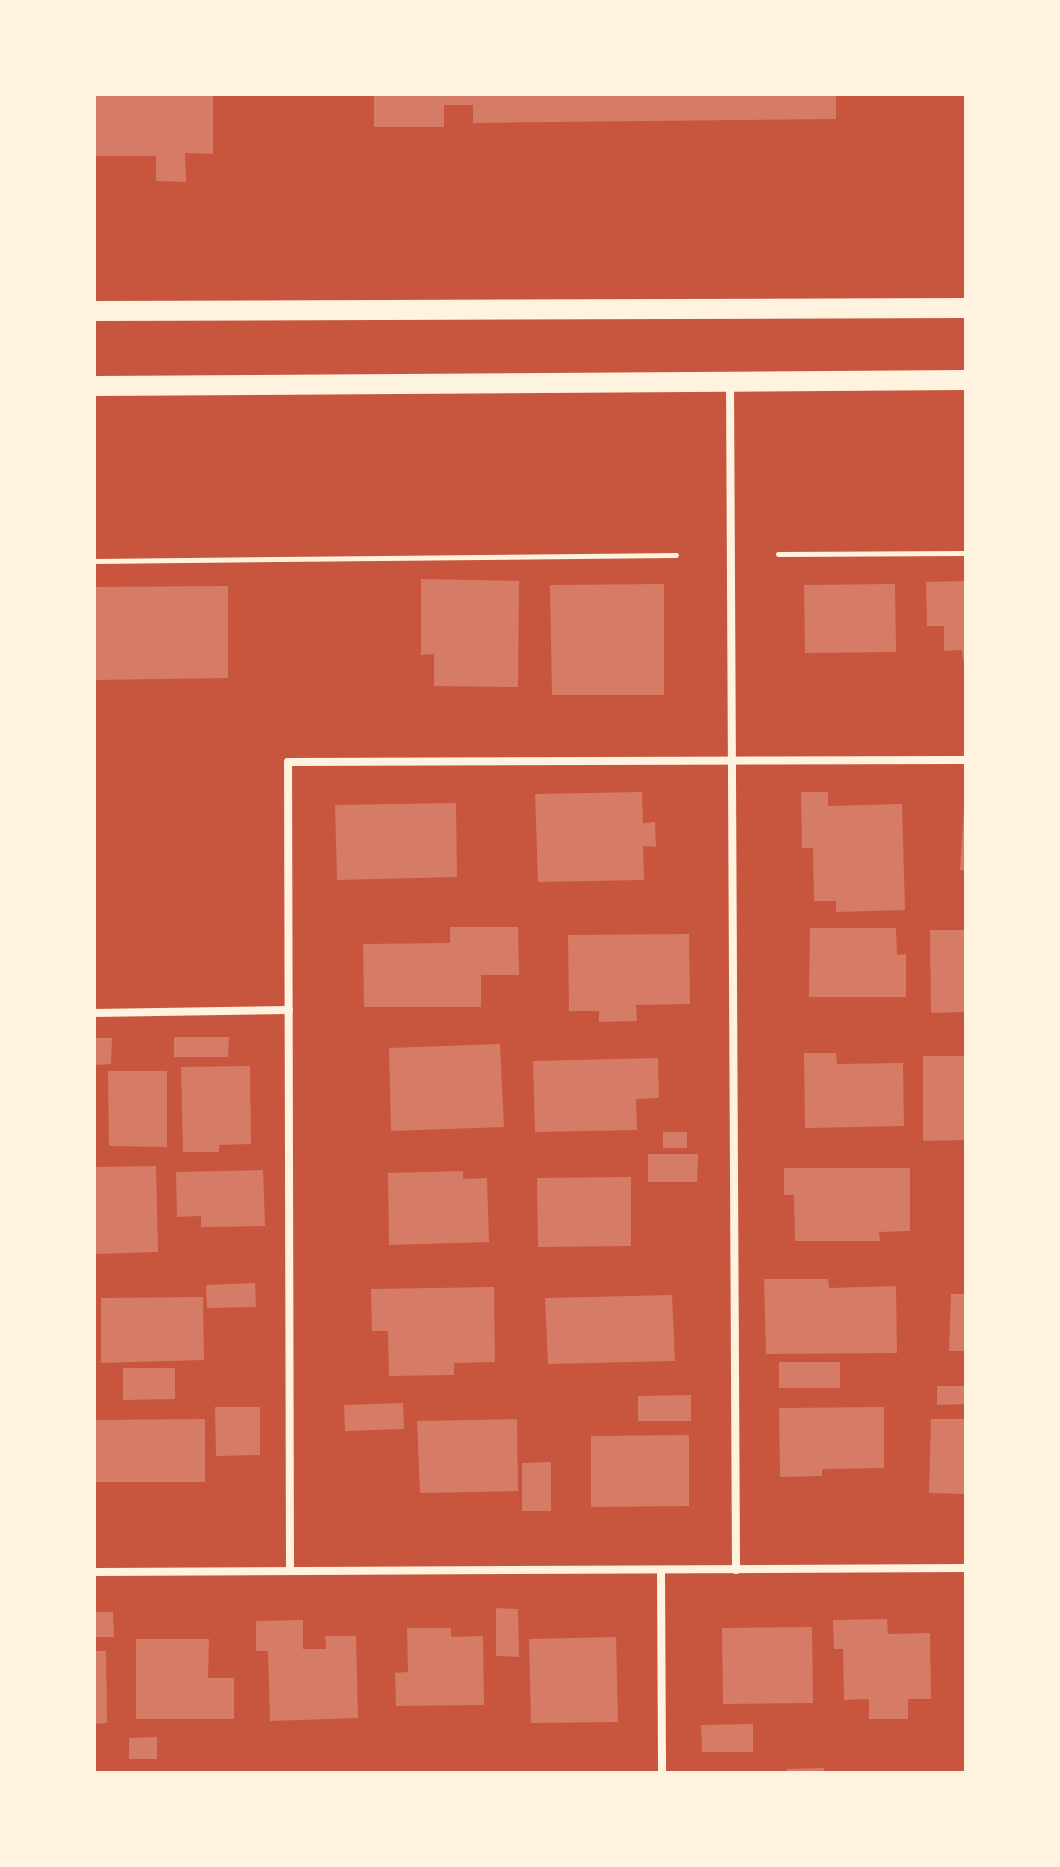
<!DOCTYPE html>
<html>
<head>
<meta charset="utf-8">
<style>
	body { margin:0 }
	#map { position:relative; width:1060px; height:1867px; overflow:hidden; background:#c8553d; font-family:Arial,sans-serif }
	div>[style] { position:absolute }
	.building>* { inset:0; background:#d67c66 }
	.path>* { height:5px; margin:-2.5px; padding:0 2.5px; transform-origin:2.5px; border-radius:2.5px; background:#fff3e0 }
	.minor>* { height:8px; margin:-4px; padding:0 4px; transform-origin:4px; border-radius:4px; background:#fff3e0 }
	.primary>* { height:20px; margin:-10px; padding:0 10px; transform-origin:10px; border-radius:10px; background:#fff3e0 }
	span { translate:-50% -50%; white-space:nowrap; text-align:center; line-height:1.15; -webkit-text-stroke:6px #fff3e0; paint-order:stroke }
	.frame { position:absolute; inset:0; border:96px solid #fff3e0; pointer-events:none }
</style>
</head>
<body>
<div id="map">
	<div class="building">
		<i style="clip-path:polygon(94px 94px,213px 94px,213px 154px,185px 153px,186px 182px,156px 181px,156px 156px,94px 156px)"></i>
		<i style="clip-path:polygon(374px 94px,836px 94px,836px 119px,473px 123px,473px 105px,444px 105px,444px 127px,374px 127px)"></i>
		<i style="clip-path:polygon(421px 579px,519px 581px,518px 687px,434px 686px,434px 654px,421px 655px)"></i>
		<i style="clip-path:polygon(966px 581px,966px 660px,963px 661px,962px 650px,944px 651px,944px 626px,927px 626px,926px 582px)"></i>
		<i style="clip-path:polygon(664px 584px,664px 695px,552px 695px,550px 585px)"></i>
		<i style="clip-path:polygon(895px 584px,896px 652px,805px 653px,804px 585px)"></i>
		<i style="clip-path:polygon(228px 586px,228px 678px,94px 680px,94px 587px)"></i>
		<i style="clip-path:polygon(642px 792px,643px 823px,655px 822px,656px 847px,643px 846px,644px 880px,538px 882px,535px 794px)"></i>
		<i style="clip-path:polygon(801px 792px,828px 792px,828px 806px,902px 804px,905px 910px,836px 912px,836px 901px,814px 901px,813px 848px,802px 848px)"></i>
		<i style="clip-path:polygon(456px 803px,457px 877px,337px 880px,335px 805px)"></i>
		<i style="clip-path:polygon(964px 806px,966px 806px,966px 871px,960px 870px)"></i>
		<i style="clip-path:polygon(450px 927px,518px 927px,519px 975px,481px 975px,481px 1007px,364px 1007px,363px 944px,450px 943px)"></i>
		<i style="clip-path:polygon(810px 928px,896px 928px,897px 955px,906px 954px,906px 997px,809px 997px)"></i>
		<i style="clip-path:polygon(930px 930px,966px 930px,966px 1012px,931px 1013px)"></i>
		<i style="clip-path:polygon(689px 934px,690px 1004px,636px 1005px,637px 1021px,599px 1022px,599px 1011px,569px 1011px,568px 935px)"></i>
		<i style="clip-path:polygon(174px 1037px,229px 1037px,228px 1057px,174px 1057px)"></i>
		<i style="clip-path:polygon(94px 1038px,112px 1038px,111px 1064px,94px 1065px)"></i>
		<i style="clip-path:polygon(500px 1044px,504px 1127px,391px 1131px,389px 1048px)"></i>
		<i style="clip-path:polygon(804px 1053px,836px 1053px,837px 1064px,903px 1063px,904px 1126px,805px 1128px)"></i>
		<i style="clip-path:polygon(923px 1056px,966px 1056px,966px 1140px,923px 1141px)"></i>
		<i style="clip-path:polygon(658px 1058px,659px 1098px,636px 1099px,637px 1130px,535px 1132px,533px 1061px)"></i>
		<i style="clip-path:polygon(250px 1066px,251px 1144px,219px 1145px,219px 1152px,183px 1152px,181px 1067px)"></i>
		<i style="clip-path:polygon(108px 1071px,167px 1071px,167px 1147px,109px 1146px)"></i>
		<i style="clip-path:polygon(663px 1132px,687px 1132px,687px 1148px,663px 1148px)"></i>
		<i style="clip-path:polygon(648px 1154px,698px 1154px,697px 1182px,648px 1182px)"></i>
		<i style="clip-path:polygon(156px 1166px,158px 1252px,94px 1254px,94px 1167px)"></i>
		<i style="clip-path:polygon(784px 1168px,910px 1168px,910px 1231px,879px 1232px,880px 1241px,795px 1241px,794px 1195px,784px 1195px)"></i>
		<i style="clip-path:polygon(263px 1170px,265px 1226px,201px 1227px,201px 1216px,177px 1217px,176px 1172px)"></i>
		<i style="clip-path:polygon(463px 1171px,463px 1179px,487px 1178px,489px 1242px,389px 1245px,388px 1173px)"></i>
		<i style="clip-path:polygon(631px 1177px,631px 1246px,538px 1247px,537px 1178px)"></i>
		<i style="clip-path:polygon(764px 1279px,828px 1279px,829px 1288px,896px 1286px,897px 1353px,766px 1354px)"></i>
		<i style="clip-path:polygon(255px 1283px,256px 1307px,207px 1308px,206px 1285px)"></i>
		<i style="clip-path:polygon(494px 1287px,495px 1362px,454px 1363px,454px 1375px,389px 1376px,388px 1331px,372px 1331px,371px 1289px)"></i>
		<i style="clip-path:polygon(951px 1294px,966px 1294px,966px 1351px,949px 1351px)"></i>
		<i style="clip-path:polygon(672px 1295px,675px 1361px,548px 1364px,545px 1298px)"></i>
		<i style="clip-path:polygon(203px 1297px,204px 1360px,101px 1363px,101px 1298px)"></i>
		<i style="clip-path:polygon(779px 1362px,840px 1362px,840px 1388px,779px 1388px)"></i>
		<i style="clip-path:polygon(123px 1368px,175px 1368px,175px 1399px,123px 1400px)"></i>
		<i style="clip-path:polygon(937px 1386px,966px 1386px,966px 1404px,937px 1405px)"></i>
		<i style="clip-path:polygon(691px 1395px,691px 1421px,638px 1421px,638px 1396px)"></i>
		<i style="clip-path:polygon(403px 1403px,404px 1429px,345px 1431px,344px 1405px)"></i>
		<i style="clip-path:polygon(215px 1407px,260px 1407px,260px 1455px,216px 1456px)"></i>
		<i style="clip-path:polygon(884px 1407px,884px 1468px,822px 1469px,822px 1476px,780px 1477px,779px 1408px)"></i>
		<i style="clip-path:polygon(205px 1419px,205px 1482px,94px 1482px,94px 1420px)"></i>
		<i style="clip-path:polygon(517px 1419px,518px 1491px,420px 1493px,417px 1421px)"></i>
		<i style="clip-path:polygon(931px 1419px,966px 1419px,966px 1494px,929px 1493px)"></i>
		<i style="clip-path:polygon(689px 1435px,689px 1506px,591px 1507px,591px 1436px)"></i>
		<i style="clip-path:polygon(551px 1462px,551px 1511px,522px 1511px,522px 1463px)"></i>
		<i style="clip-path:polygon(496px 1608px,518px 1609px,519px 1657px,496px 1656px)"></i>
		<i style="clip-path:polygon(94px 1612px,113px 1612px,114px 1637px,94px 1637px)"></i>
		<i style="clip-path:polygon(887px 1619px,888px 1634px,930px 1633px,931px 1699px,908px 1699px,908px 1719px,869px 1719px,869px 1699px,844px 1700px,843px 1649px,834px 1649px,833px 1620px)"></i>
		<i style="clip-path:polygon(303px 1620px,303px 1649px,326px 1649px,325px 1636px,356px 1636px,358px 1718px,270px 1721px,268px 1651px,256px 1651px,256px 1621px)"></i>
		<i style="clip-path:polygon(812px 1627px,813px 1703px,723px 1704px,722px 1628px)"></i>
		<i style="clip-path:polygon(407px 1628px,451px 1628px,451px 1637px,483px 1636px,484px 1705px,396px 1706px,395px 1673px,408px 1672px)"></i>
		<i style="clip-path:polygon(616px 1637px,618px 1722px,531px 1723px,529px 1639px)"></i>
		<i style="clip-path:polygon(136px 1639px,209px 1639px,208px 1678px,234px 1678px,234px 1719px,136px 1719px)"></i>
		<i style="clip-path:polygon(94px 1651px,106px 1651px,107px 1723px,94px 1724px)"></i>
		<i style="clip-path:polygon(753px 1724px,753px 1752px,702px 1752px,701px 1725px)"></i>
		<i style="clip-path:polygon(157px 1737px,157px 1759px,129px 1759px,129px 1738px)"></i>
		<i style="clip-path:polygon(824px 1768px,824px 1773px,787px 1773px,787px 1769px)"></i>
	</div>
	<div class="path">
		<i style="left:778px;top:554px;width:188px;rotate:-0.3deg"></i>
		<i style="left:94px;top:561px;width:582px;rotate:-0.59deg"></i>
	</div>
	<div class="minor">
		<i style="left:730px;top:383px;width:1187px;rotate:89.71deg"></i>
		<i style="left:94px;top:1013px;width:195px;rotate:-0.9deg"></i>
		<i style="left:290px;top:1571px;width:809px;rotate:-90.14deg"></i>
		<i style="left:288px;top:762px;width:678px;rotate:-0.17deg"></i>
		<i style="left:661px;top:1571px;width:202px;rotate:89.7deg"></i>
		<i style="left:94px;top:1572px;width:872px;rotate:-0.26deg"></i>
	</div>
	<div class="primary">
		<i style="left:94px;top:311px;width:872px;rotate:-0.2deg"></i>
		<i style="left:94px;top:386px;width:872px;rotate:-0.39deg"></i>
	</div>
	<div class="frame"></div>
</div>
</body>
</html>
